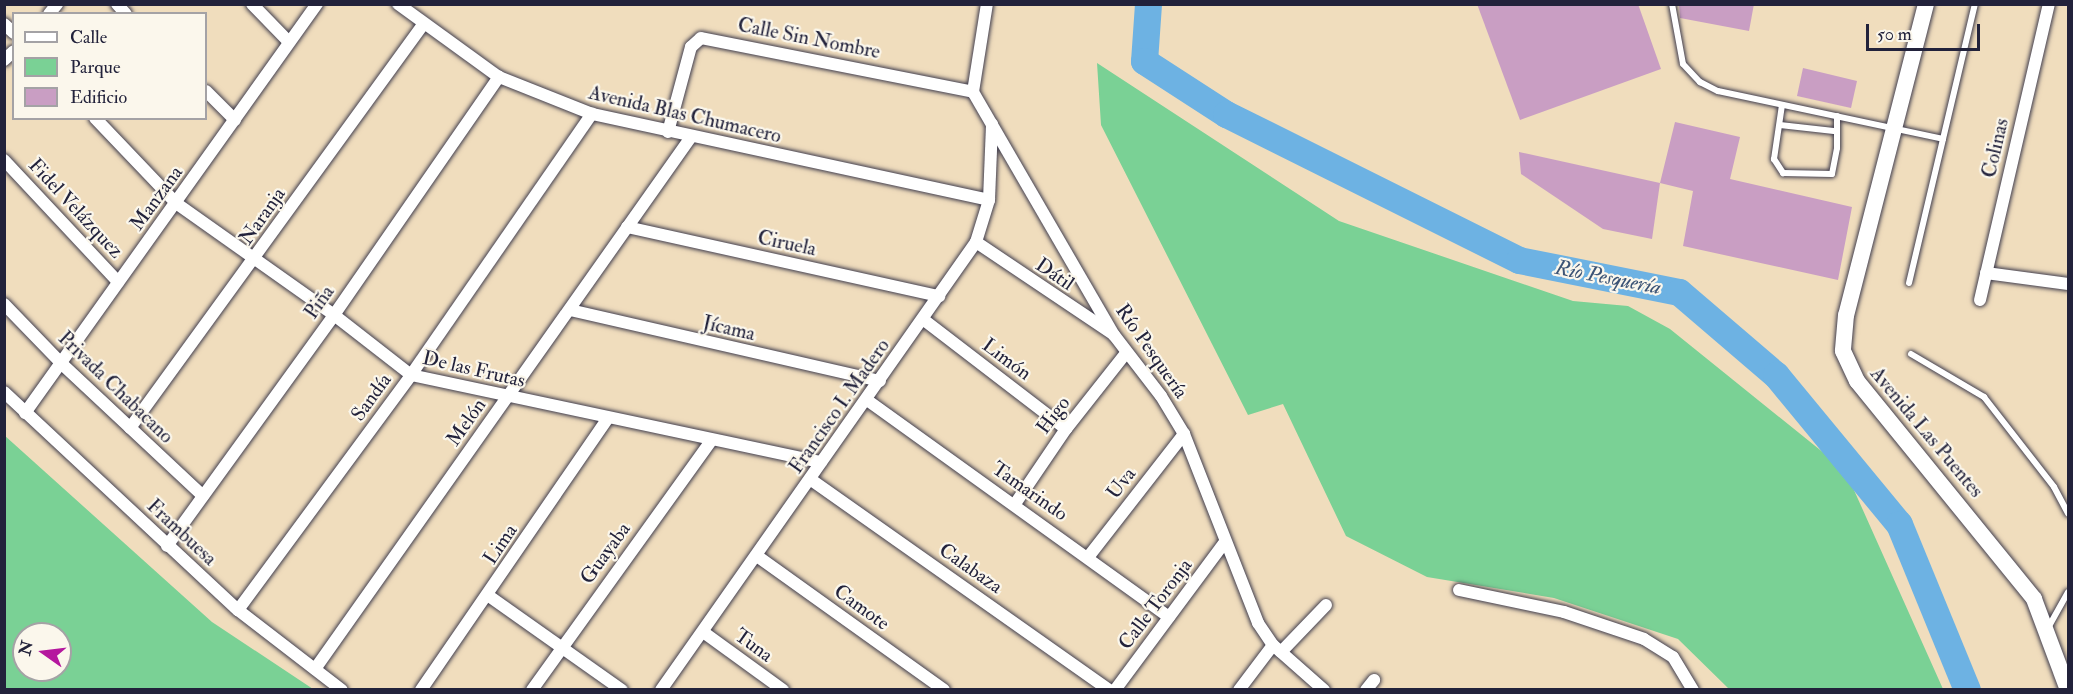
<!DOCTYPE html>
<html>
<head>
<meta charset="utf-8">
<style>
	body { margin:0 }
	#map { position:relative; width:2073px; height:694px; overflow:hidden; background:#f0ddbd; font-family:"IM FELL Double Pica",serif }
	div>[style] { position:absolute }
	.green>* { inset:0; background:#7ad195 }
	.river>* { height:27px; margin:-13.5px; padding:0 13.5px; transform-origin:13.5px; border-radius:13.5px; background:#6db2e3 }
	.building>* { inset:0; background:#c99ec3 }
	.roads { filter:drop-shadow(0 0 2px #413e4e) drop-shadow(0 0 2px #413e4e) }
	.lane>* { height:6px; margin:-3px; padding:0 3px; transform-origin:3px; border-radius:3px; background:#fff }
	.street>* { height:12px; margin:-6px; padding:0 6px; transform-origin:6px; border-radius:6px; background:#fff }
	.secondary>* { height:16px; margin:-8px; padding:0 8px; transform-origin:8px; border-radius:8px; background:#fff }
	span { translate:-50% -50%; white-space:nowrap; text-align:center; line-height:1.15; -webkit-text-stroke:4.5px #fbf7ec; paint-order:stroke }
	.street-label { font-size:20px; color:#22223b }
	.water-label { font-size:21px; color:#3c5476; font-style:italic }
	.frame { position:absolute; inset:0; border:6px solid #22223b; pointer-events:none }
	.legend { position:absolute; left:12px; top:12px; width:195px; height:108px; box-sizing:border-box; background:#fbf7ec; border:2px solid #a4a2a5; margin:0; padding:8px 10px; list-style:none; font-size:18px; color:#22223b }
	.legend li { display:flex; align-items:center; gap:12px; height:30px }
	.legend b { width:30px; border:2px solid #a4a2a5 }
	.north { position:absolute; left:12px; top:622px; width:60px; height:60px; box-sizing:border-box; background:#fbf7ec; border:2px solid #a4a2a5; border-radius:50%; rotate:284deg; font-size:16px; font-weight:700; line-height:24px; text-align:center; color:#22223b }
	.north::after { content:''; display:block; margin:auto; width:21px; height:27px; background:#b5179e; clip-path:polygon(50% 0,100% 100%,50% 72%,0 100%) }
	.scale { position:absolute; left:1866px; top:24px; width:114px; height:27px; box-sizing:border-box; border:3px solid #22223b; border-top:0; padding-left:8px; font-size:18px; line-height:21px; white-space:nowrap; color:#22223b; -webkit-text-stroke:4px #fbf7ec; paint-order:stroke }
</style>
</head>
<body>
<div id="map">
	<div class="green">
		<i style="clip-path:polygon(1097px 63px,1339px 221px,1573px 301px,1628px 306px,1670px 329px,1845px 470px,1943px 689px,1729px 689px,1678px 639px,1554px 598px,1427px 577px,1346px 536px,1283px 404px,1248px 415px,1101px 125px)"></i>
		<i style="clip-path:polygon(evenodd,4px 435px,212px 622px,313px 689px,5px 689px,4px 435px,24px 634px,60px 634px,60px 670px,24px 670px,24px 634px)"></i>
	</div>
	<div class="river">
		<i style="left:1148px;top:4px;width:57px;rotate:94deg"></i>
		<i style="left:1144px;top:61px;width:98px;rotate:32.9deg"></i>
		<i style="left:1226px;top:114px;width:327px;rotate:26.5deg"></i>
		<i style="left:1519px;top:260px;width:163px;rotate:11.3deg"></i>
		<i style="left:1679px;top:292px;width:128px;rotate:40.6deg"></i>
		<i style="left:1776px;top:375px;width:193px;rotate:50.5deg"></i>
		<i style="left:1899px;top:524px;width:179px;rotate:67.7deg"></i>
	</div>
	<div class="building">
		<i style="clip-path:polygon(1477px 4px,1638px 4px,1661px 69px,1520px 120px)"></i>
		<i style="clip-path:polygon(1679px 4px,1754px 4px,1749px 31px,1680px 18px)"></i>
		<i style="clip-path:polygon(1803px 68px,1857px 81px,1851px 108px,1797px 96px)"></i>
		<i style="clip-path:polygon(1675px 122px,1740px 137px,1730px 179px,1852px 207px,1838px 280px,1683px 246px,1693px 191px,1660px 183px)"></i>
		<i style="clip-path:polygon(1519px 152px,1660px 183px,1652px 239px,1603px 229px,1521px 174px)"></i>
	</div>
	<div class="roads">
		<div class="lane">
			<i style="left:1672px;top:4px;width:61px;rotate:79.6deg"></i>
			<i style="left:1683px;top:64px;width:25px;rotate:47deg"></i>
			<i style="left:1700px;top:82px;width:20px;rotate:27deg"></i>
			<i style="left:1718px;top:91px;width:230px;rotate:12deg"></i>
			<i style="left:1943px;top:139px;width:139px;rotate:-76.7deg"></i>
			<i style="left:1782px;top:105px;width:55px;rotate:98.4deg"></i>
			<i style="left:1774px;top:159px;width:17px;rotate:57deg"></i>
			<i style="left:1783px;top:173px;width:49px;rotate:1.2deg"></i>
			<i style="left:1832px;top:174px;width:26px;rotate:-79deg"></i>
			<i style="left:1837px;top:148px;width:32px;rotate:-90deg"></i>
			<i style="left:1780px;top:125px;width:54px;rotate:6.3deg"></i>
			<i style="left:1909px;top:283px;width:148px;rotate:-76.7deg"></i>
			<i style="left:1911px;top:354px;width:85px;rotate:30.5deg"></i>
			<i style="left:1984px;top:397px;width:114px;rotate:52.1deg"></i>
			<i style="left:2054px;top:487px;width:30px;rotate:62deg"></i>
			<i style="left:2048px;top:628px;width:41px;rotate:-60.9deg"></i>
		</div>
		<div class="street">
			<i style="left:117px;top:4px;width:13px;rotate:48deg"></i>
			<i style="left:252px;top:4px;width:53px;rotate:45.8deg"></i>
			<i style="left:398px;top:4px;width:125px;rotate:35.9deg"></i>
			<i style="left:499px;top:77px;width:100px;rotate:21.7deg"></i>
			<i style="left:592px;top:114px;width:406px;rotate:12.2deg"></i>
			<i style="left:49px;top:14px;width:13px;rotate:-51deg"></i>
			<i style="left:4px;top:24px;width:13px;rotate:42deg"></i>
			<i style="left:4px;top:60px;width:13px;rotate:-42deg"></i>
			<i style="left:206px;top:91px;width:41px;rotate:45deg"></i>
			<i style="left:973px;top:92px;width:281px;rotate:59.9deg"></i>
			<i style="left:1114px;top:335px;width:77px;rotate:52.4deg"></i>
			<i style="left:1161px;top:396px;width:44px;rotate:58.8deg"></i>
			<i style="left:1184px;top:434px;width:203px;rotate:68.6deg"></i>
			<i style="left:1258px;top:623px;width:27px;rotate:56deg"></i>
			<i style="left:1273px;top:645px;width:68px;rotate:41.4deg"></i>
			<i style="left:973px;top:92px;width:89px;rotate:-81deg"></i>
			<i style="left:95px;top:118px;width:117px;rotate:46.4deg"></i>
			<i style="left:176px;top:203px;width:194px;rotate:35.3deg"></i>
			<i style="left:334px;top:315px;width:98px;rotate:37.9deg"></i>
			<i style="left:411px;top:375px;width:419px;rotate:12deg"></i>
			<i style="left:668px;top:132px;width:88px;rotate:-74.9deg"></i>
			<i style="left:691px;top:47px;width:13px;rotate:-42deg"></i>
			<i style="left:701px;top:38px;width:277px;rotate:11.2deg"></i>
			<i style="left:4px;top:160px;width:167px;rotate:46.9deg"></i>
			<i style="left:627px;top:227px;width:320px;rotate:12.5deg"></i>
			<i style="left:976px;top:242px;width:165px;rotate:33.9deg"></i>
			<i style="left:1986px;top:273px;width:83px;rotate:7.6deg"></i>
			<i style="left:1980px;top:300px;width:304px;rotate:-76.9deg"></i>
			<i style="left:4px;top:304px;width:83px;rotate:46deg"></i>
			<i style="left:62px;top:364px;width:193px;rotate:43.1deg"></i>
			<i style="left:570px;top:310px;width:318px;rotate:12.9deg"></i>
			<i style="left:924px;top:320px;width:179px;rotate:37.5deg"></i>
			<i style="left:4px;top:392px;width:320px;rotate:43deg"></i>
			<i style="left:238px;top:610px;width:131px;rotate:37.6deg"></i>
			<i style="left:867px;top:400px;width:372px;rotate:35.7deg"></i>
			<i style="left:25px;top:413px;width:503px;rotate:-54.48deg"></i>
			<i style="left:130px;top:428px;width:499px;rotate:-54deg"></i>
			<i style="left:810px;top:479px;width:366px;rotate:35.2deg"></i>
			<i style="left:1015px;top:504px;width:91px;rotate:-55.8deg"></i>
			<i style="left:1066px;top:429px;width:97px;rotate:-51.7deg"></i>
			<i style="left:167px;top:546px;width:285px;rotate:-54.1deg"></i>
			<i style="left:334px;top:315px;width:290px;rotate:-55.3deg"></i>
			<i style="left:757px;top:556px;width:230px;rotate:35.6deg"></i>
			<i style="left:1089px;top:556px;width:155px;rotate:-52.1deg"></i>
			<i style="left:1459px;top:590px;width:107px;rotate:11.8deg"></i>
			<i style="left:1564px;top:612px;width:84px;rotate:18.6deg"></i>
			<i style="left:1644px;top:639px;width:34px;rotate:32deg"></i>
			<i style="left:1673px;top:657px;width:39px;rotate:59deg"></i>
			<i style="left:489px;top:596px;width:163px;rotate:35.3deg"></i>
			<i style="left:238px;top:610px;width:292px;rotate:-53.6deg"></i>
			<i style="left:411px;top:375px;width:318px;rotate:-55.3deg"></i>
			<i style="left:703px;top:632px;width:99px;rotate:35.9deg"></i>
			<i style="left:1281px;top:652px;width:65px;rotate:-46.2deg"></i>
			<i style="left:315px;top:669px;width:651px;rotate:-54.75deg"></i>
			<i style="left:421px;top:690px;width:330px;rotate:-55.5deg"></i>
			<i style="left:532px;top:690px;width:307px;rotate:-54.3deg"></i>
			<i style="left:661px;top:690px;width:548px;rotate:-54.89deg"></i>
			<i style="left:976px;top:242px;width:44px;rotate:-72.8deg"></i>
			<i style="left:989px;top:200px;width:76px;rotate:-87.7deg"></i>
			<i style="left:1115px;top:690px;width:184px;rotate:-53.4deg"></i>
			<i style="left:1239px;top:690px;width:56px;rotate:-52.9deg"></i>
			<i style="left:1366px;top:690px;width:13px;rotate:-51deg"></i>
		</div>
		<div class="secondary">
			<i style="left:1926px;top:4px;width:321px;rotate:104.4deg"></i>
			<i style="left:1846px;top:315px;width:36px;rotate:95deg"></i>
			<i style="left:1843px;top:351px;width:33px;rotate:65deg"></i>
			<i style="left:1857px;top:381px;width:281px;rotate:50.9deg"></i>
			<i style="left:2034px;top:599px;width:97px;rotate:69.5deg"></i>
		</div>
	</div>
	<div class="street-label">
		<span style="left:809px;top:38px;rotate:11deg">Calle Sin Nombre</span>
		<span style="left:685px;top:114px;rotate:13deg">Avenida Blas Chumacero</span>
		<span style="left:1995px;top:148px;rotate:-77deg">Colinas</span>
		<span style="left:156px;top:198px;rotate:-54deg">Manzana</span>
		<span style="left:76px;top:208px;rotate:47deg">Fidel Velázquez</span>
		<span style="left:262px;top:216px;rotate:-55deg">Naranja</span>
		<span style="left:787px;top:243px;rotate:12deg">Ciruela</span>
		<span style="left:1055px;top:274px;rotate:34deg">Dátil</span>
		<span style="left:319px;top:302px;rotate:-55deg">Piña</span>
		<span style="left:729px;top:328px;rotate:13deg">Jícama</span>
		<span style="left:1152px;top:351px;rotate:55deg">Río Pesquería</span>
		<span style="left:1007px;top:359px;rotate:37deg">Limón</span>
		<span style="left:474px;top:369px;rotate:13deg">De las Frutas</span>
		<span style="left:116px;top:387px;rotate:44deg">Privada Chabacano</span>
		<span style="left:371px;top:397px;rotate:-54deg">Sandía</span>
		<span style="left:839px;top:406px;rotate:-55deg">Francisco I. Madero</span>
		<span style="left:1053px;top:415px;rotate:-53deg">Higo</span>
		<span style="left:466px;top:422px;rotate:-55deg">Melón</span>
		<span style="left:1927px;top:432px;rotate:50deg">Avenida Las Puentes</span>
		<span style="left:1121px;top:483px;rotate:-52deg">Uva</span>
		<span style="left:1030px;top:491px;rotate:35deg">Tamarindo</span>
		<span style="left:182px;top:532px;rotate:43deg">Frambuesa</span>
		<span style="left:500px;top:544px;rotate:-56deg">Lima</span>
		<span style="left:605px;top:553px;rotate:-54deg">Guayaba</span>
		<span style="left:971px;top:568px;rotate:35deg">Calabaza</span>
		<span style="left:1155px;top:604px;rotate:-53deg">Calle Toronja</span>
		<span style="left:862px;top:607px;rotate:36deg">Camote</span>
		<span style="left:754px;top:645px;rotate:36deg">Tuna</span>
	</div>
	<div class="water-label">
		<span style="left:1608px;top:278px;rotate:11deg">Río Pesquería</span>
	</div>
	<div class="frame"></div>
	<ul class="legend">
	<li><b style="height:8px;background:#fff"></b>Calle</li>
	<li><b style="height:16px;background:#7ad195"></b>Parque</li>
	<li><b style="height:16px;background:#c99ec3"></b>Edificio</li>
	</ul>
	<div class="north">N</div>
	<div class="scale">50 m</div>
</div>
</body>
</html>
